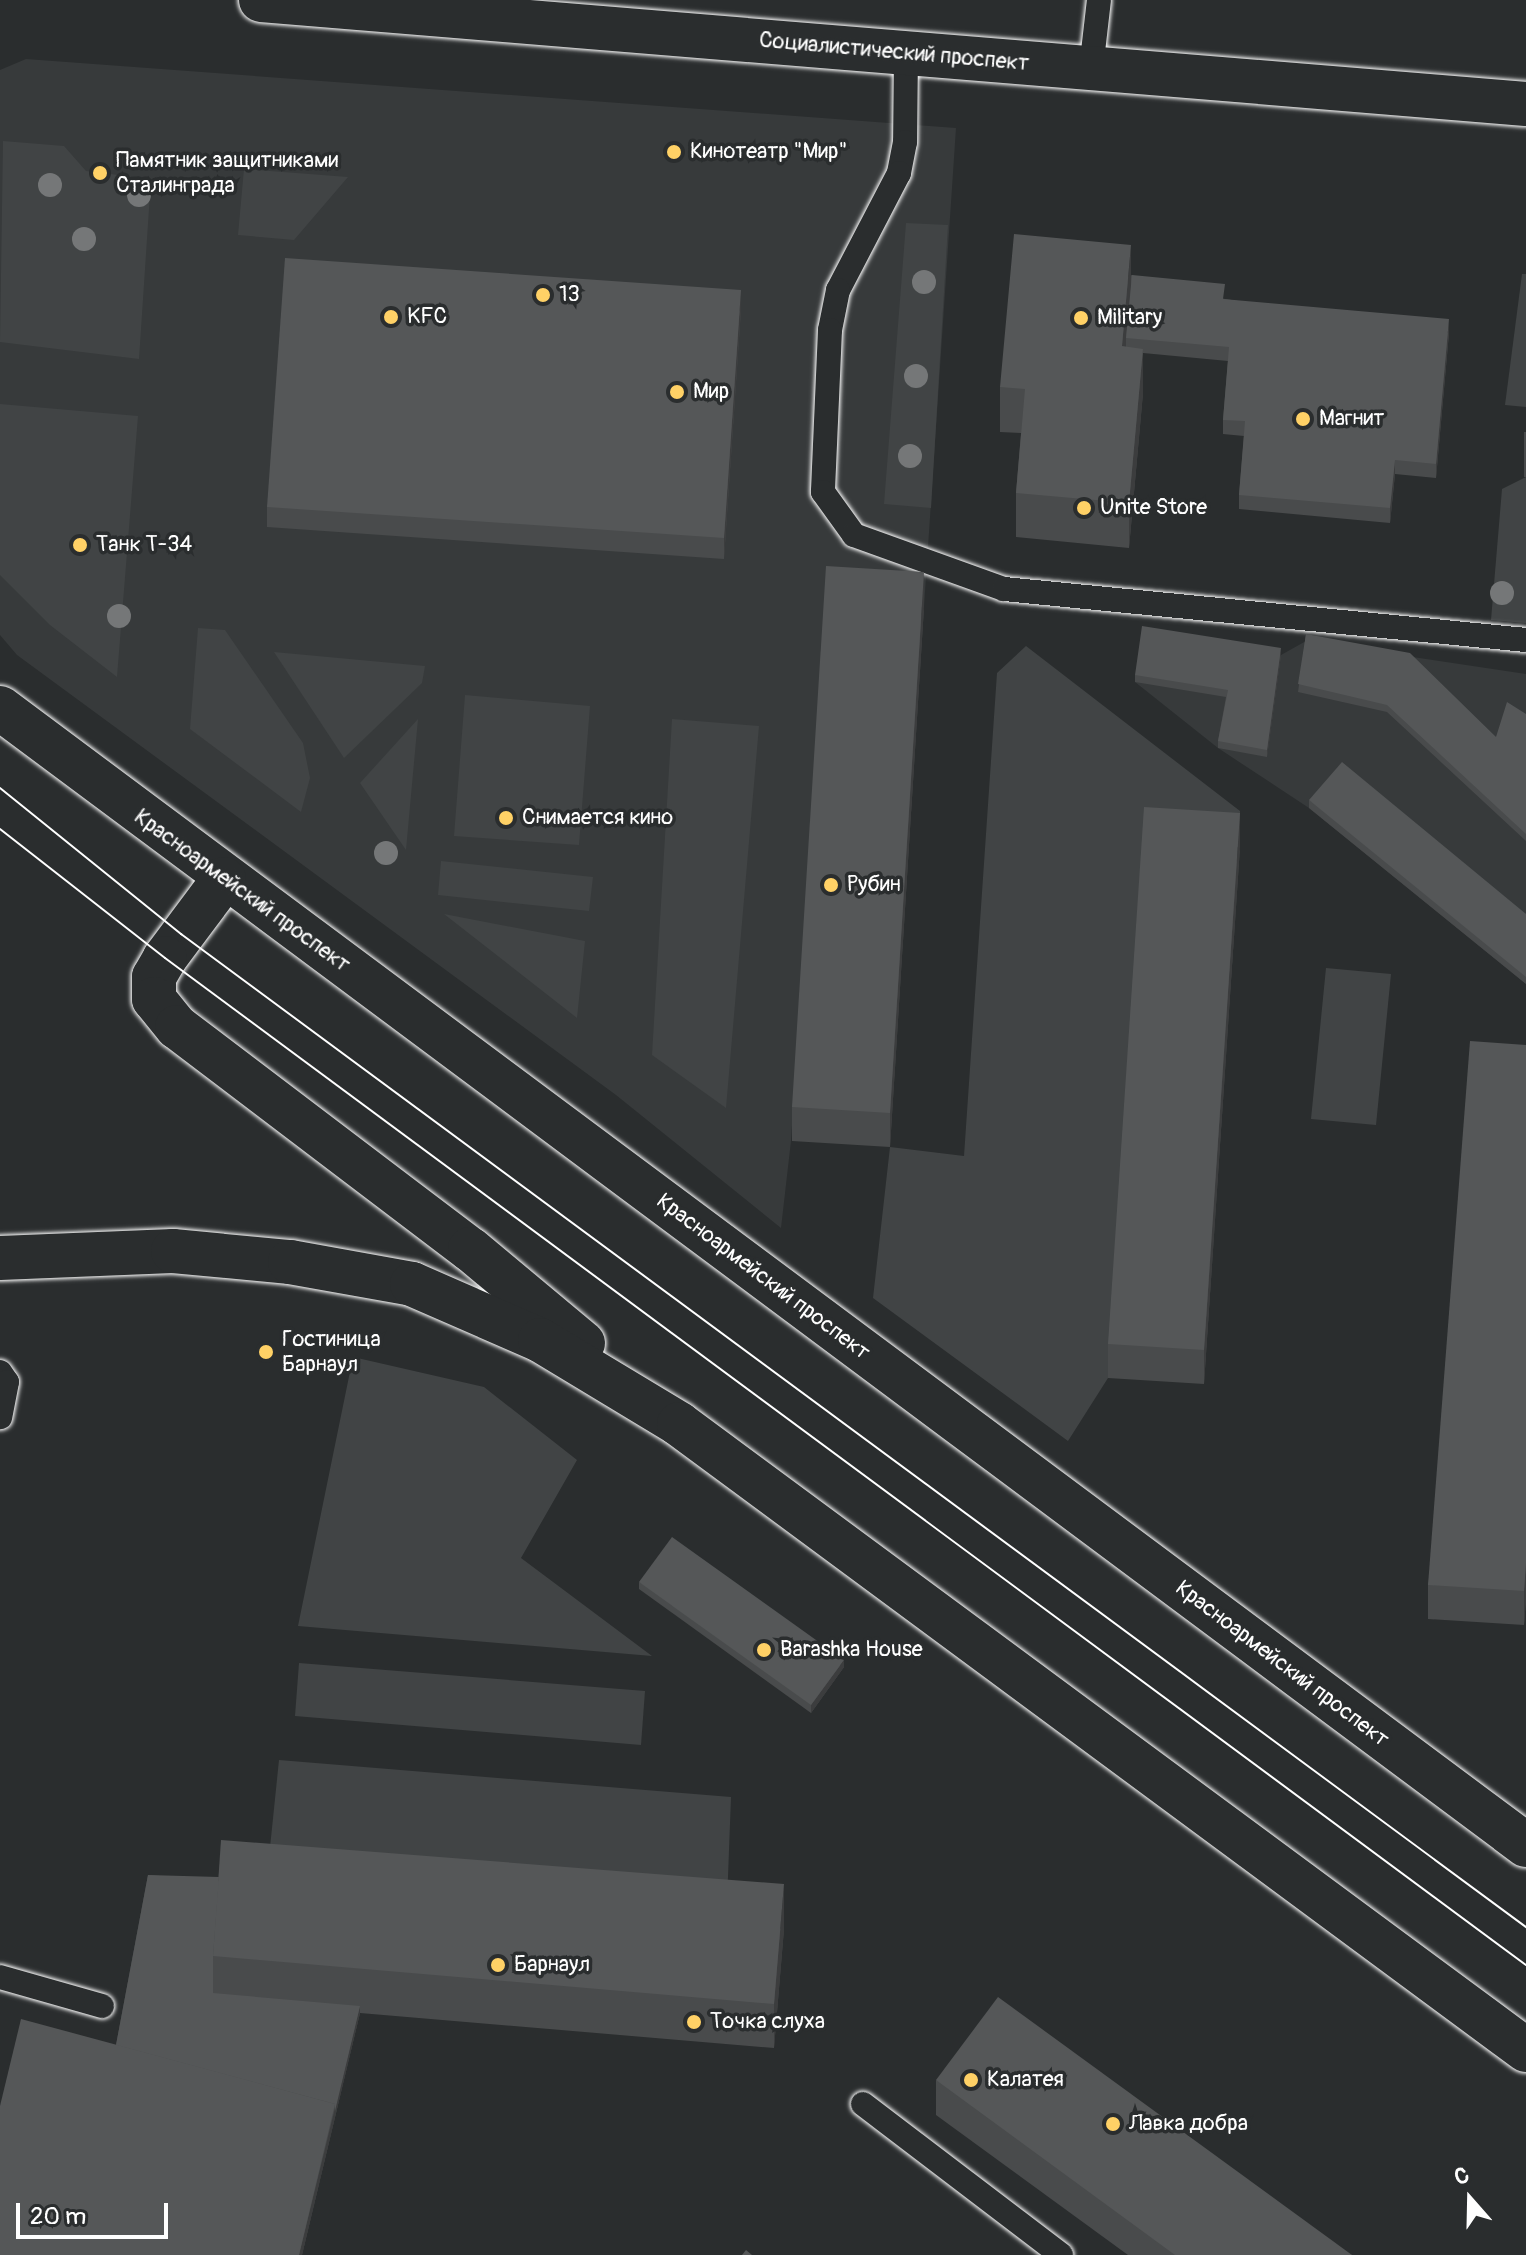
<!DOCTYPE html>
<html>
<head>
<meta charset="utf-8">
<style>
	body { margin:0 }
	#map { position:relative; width:1526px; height:2255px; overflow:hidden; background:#2a2d2e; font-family:Pangolin,sans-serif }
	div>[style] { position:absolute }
	.built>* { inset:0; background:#373a3b }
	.green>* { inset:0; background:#414445 }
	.roads { filter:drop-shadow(0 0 2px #fff) drop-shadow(0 0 2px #fff) }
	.service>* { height:24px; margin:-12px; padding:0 12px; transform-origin:12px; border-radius:12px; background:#2a2d2e }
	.tertiary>* { height:44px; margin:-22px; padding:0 22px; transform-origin:22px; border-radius:22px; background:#2a2d2e }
	.primary>* { height:44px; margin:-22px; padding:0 22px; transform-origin:22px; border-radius:22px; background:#2a2d2e }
	.tram>* { height:2px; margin:-1px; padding:0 1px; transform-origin:1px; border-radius:1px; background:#fff }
	.trees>* { width:24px; height:24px; margin:-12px; border-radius:50%; background:#757778 }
	.wall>* { inset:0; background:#494b4c }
	.shaded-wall>* { inset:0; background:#3c3d3e }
	.building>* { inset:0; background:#555758 }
	.dots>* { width:22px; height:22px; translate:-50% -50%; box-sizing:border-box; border:4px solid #2a2d2e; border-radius:50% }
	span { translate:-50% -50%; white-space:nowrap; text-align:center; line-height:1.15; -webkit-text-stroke:7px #2a2d2e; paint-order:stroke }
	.street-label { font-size:22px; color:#fff }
	.poi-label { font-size:22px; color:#fff }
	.left { translate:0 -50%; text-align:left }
	.north { position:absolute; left:1430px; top:2159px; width:80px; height:80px; -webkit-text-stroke:6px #2a2d2e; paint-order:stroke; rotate:340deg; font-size:22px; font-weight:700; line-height:32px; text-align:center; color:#fff }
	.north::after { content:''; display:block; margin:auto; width:28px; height:36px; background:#fff; clip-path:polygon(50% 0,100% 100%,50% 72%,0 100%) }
	.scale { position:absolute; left:16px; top:2203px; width:152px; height:36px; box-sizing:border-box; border:4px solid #fff; border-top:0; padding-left:10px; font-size:24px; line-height:28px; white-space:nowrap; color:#fff; -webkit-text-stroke:6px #2a2d2e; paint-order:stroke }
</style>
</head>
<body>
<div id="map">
	<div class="built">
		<i style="clip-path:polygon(26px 59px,956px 128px,924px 607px,826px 601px,791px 1141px,781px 1228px,616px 1095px,17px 655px,0 635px,0 70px)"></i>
		<i style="clip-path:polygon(1306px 641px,1526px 674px,1526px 984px,1309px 808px,1218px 748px,1135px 682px,1281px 655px)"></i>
	</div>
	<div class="green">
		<i style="clip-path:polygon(3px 141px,64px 146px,86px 171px,151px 179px,139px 359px,0 342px)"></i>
		<i style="clip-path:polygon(244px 169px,348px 177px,294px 240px,238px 235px)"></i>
		<i style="clip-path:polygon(906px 223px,948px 225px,931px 508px,884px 504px)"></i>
		<i style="clip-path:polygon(1522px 274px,1526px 274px,1526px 407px,1505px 405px)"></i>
		<i style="clip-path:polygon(0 404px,138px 416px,117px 677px,50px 625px,0 575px)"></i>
		<i style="clip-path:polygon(1526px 477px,1526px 623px,1491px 620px,1502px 489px)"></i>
		<i style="clip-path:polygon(198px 628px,225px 630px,303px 743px,310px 778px,301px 812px,190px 729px)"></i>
		<i style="clip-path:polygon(1026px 646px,1240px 811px,1240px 847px,1144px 842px,1108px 1378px,1068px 1441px,873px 1298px,890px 1147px,964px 1156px,997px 673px)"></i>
		<i style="clip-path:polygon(274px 652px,425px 666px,422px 683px,344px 758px)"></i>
		<i style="clip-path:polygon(465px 695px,590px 706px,579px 845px,454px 836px)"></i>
		<i style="clip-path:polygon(418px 719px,406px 850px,360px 783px)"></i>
		<i style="clip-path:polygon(672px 719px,759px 726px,726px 1108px,652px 1055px)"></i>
		<i style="clip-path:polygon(441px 861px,593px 877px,589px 911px,438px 895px)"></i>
		<i style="clip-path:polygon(444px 914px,585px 941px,577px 1018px)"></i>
		<i style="clip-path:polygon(1326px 968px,1391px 974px,1376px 1125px,1311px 1119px)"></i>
		<i style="clip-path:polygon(353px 1357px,484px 1387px,577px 1460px,521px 1558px,652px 1656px,298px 1626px)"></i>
		<i style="clip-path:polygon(299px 1663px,645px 1691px,641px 1745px,295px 1716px)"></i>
		<i style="clip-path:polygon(279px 1760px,731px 1797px,727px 1903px,268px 1867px)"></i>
	</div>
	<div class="roads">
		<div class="service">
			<i style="left:906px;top:53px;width:89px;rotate:90.6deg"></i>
			<i style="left:905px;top:142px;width:32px;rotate:101deg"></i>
			<i style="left:899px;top:173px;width:132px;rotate:117.5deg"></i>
			<i style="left:838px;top:290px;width:41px;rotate:101.3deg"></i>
			<i style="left:830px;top:330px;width:162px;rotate:92.5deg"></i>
			<i style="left:823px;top:492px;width:53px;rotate:54.2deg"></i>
			<i style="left:854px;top:535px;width:159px;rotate:19.8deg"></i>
			<i style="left:1004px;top:589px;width:524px;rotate:5.58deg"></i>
			<i style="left:1091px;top:69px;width:69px;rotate:-83.4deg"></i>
			<i style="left:0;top:1372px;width:12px;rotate:55deg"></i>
			<i style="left:7px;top:1382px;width:36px;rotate:101deg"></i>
			<i style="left:0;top:1977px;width:106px;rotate:15.9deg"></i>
			<i style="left:863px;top:2104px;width:249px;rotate:37.3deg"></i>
		</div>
		<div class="tertiary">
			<i style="left:261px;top:0;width:1269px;rotate:4.7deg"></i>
		</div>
		<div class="primary">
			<i style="left:0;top:708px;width:1903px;rotate:36.69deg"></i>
			<i style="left:224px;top:879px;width:99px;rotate:126.8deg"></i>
			<i style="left:165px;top:958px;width:22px;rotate:120deg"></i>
			<i style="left:154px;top:977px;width:22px;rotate:90deg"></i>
			<i style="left:154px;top:999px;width:36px;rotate:51deg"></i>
			<i style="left:177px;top:1027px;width:368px;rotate:37.2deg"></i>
			<i style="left:470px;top:1249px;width:147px;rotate:39.8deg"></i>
			<i style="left:0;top:1258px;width:173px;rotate:-2.3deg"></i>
			<i style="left:173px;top:1251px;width:118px;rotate:5.4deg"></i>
			<i style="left:290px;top:1262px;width:124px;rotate:10.2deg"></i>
			<i style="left:412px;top:1284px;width:140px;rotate:23.6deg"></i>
			<i style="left:540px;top:1340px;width:162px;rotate:31.1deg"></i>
			<i style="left:679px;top:1424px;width:1053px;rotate:36.47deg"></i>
		</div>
	</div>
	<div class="tram">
		<i style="left:0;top:788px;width:233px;rotate:38.9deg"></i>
		<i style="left:181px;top:934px;width:1672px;rotate:36.44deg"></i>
		<i style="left:0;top:829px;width:209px;rotate:38deg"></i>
		<i style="left:165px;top:958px;width:1693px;rotate:36.5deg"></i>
	</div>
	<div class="trees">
		<i style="left:50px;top:185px"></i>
		<i style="left:139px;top:195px"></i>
		<i style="left:84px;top:239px"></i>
		<i style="left:924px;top:282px"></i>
		<i style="left:916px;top:376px"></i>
		<i style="left:910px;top:456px"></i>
		<i style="left:1502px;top:593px"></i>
		<i style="left:119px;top:616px"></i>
		<i style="left:386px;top:853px"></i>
	</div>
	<div class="wall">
		<i style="clip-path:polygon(1131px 275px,1225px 299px,1449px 333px,1436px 478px,1395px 474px,1390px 523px,1239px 509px,1239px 495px,1244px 436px,1223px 434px,1223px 420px,1228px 361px,1143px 353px,1143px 393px,1129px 548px,1016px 537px,1016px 493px,1021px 433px,1000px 432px,1000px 387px)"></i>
		<i style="clip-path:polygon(741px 310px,724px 559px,267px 527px,267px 507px)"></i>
		<i style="clip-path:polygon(1524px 432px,1526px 432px,1526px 477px,1524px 477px)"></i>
		<i style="clip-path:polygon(924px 607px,890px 1147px,792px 1141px,792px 1107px)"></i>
		<i style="clip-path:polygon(1306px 634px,1496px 737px,1526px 714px,1526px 841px,1387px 712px,1298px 692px)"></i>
		<i style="clip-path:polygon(1281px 655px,1267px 757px,1218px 748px,1218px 741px,1226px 697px,1135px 682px,1135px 675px)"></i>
		<i style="clip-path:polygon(1309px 800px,1526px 914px,1526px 984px,1309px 808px)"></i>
		<i style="clip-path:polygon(1240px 847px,1204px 1384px,1108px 1378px,1108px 1344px)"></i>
		<i style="clip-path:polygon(1526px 1045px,1526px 1598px,1524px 1625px,1428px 1619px,1428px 1585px)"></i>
		<i style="clip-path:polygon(639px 1582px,844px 1667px,811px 1713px,639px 1589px)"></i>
		<i style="clip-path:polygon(148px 1875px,784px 1929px,774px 2048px,360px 2013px,302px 2255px,0 2255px,116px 2045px)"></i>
		<i style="clip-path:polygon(936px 2080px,1352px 2255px,1128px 2255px,936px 2115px)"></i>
	</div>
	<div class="shaded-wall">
		<i style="clip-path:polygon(1131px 245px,1131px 289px,1126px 338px,1126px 352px,1122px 346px)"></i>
		<i style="clip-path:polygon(741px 290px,741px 310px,724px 559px,724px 538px)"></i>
		<i style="clip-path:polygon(1449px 319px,1449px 333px,1436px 478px,1436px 464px)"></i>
		<i style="clip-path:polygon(1143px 349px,1143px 393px,1129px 548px,1129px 503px)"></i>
		<i style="clip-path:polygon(1395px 460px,1395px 474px,1390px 523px,1390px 508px)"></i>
		<i style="clip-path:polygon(924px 572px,924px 607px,890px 1147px,890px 1113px)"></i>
		<i style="clip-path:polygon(1281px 648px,1281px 655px,1267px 757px,1267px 750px)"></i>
		<i style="clip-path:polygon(1240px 813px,1240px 847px,1204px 1384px,1204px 1350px)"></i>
		<i style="clip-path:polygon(1526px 1563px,1526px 1598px,1524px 1625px,1524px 1591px)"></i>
		<i style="clip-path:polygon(844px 1660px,844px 1667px,811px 1713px,811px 1705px)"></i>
		<i style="clip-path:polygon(784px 1884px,784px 1929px,774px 2048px,774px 2004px)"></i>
		<i style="clip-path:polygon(360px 2006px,360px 2013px,302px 2255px,299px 2255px)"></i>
	</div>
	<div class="building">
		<i style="clip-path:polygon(1014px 234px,1131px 245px,1122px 346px,1143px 349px,1129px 503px,1016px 493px,1025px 389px,1000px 387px)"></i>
		<i style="clip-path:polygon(285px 258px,741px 290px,724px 538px,267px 507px)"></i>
		<i style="clip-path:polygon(1132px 275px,1225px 284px,1223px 299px,1449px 319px,1436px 464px,1395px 460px,1390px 508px,1239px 495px,1245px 421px,1223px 420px,1229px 347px,1126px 338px)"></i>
		<i style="clip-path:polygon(826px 566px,924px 572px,890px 1113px,792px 1107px)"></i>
		<i style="clip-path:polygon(1142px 626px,1281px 648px,1267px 750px,1218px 741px,1228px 690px,1135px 675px)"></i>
		<i style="clip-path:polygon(1306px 634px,1410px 653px,1496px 737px,1507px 702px,1526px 714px,1526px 834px,1387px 705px,1298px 684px)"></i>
		<i style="clip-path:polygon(1342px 762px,1526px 914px,1526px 977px,1309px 800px)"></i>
		<i style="clip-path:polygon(1144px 807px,1240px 813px,1204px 1350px,1108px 1344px)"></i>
		<i style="clip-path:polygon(1470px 1041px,1526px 1045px,1526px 1563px,1524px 1591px,1428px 1585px)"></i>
		<i style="clip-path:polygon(672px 1537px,844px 1660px,811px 1705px,639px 1582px)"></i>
		<i style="clip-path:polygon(221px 1840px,784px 1884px,774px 2004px,213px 1956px)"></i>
		<i style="clip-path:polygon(148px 1875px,219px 1877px,213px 1956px,213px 1993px,360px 2006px,335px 2111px,335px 2104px,116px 2045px)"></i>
		<i style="clip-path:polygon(998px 1997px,1352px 2255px,1175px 2255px,936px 2080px)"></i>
		<i style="clip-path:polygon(21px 2019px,335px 2104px,299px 2255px,0 2255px,0 2106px)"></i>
		<i style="clip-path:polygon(746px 2250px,752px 2255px,742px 2255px)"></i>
	</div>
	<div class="dots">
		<i style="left:674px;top:152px;background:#ffd166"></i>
		<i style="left:100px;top:173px;background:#ffd166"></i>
		<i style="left:543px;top:295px;background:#ffd166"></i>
		<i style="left:391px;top:317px;background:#ffd166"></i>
		<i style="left:1081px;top:318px;background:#ffd166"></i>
		<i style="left:677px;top:392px;background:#ffd166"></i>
		<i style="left:1303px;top:419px;background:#ffd166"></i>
		<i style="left:1084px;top:508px;background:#ffd166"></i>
		<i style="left:80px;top:545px;background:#ffd166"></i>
		<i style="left:506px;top:818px;background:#ffd166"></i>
		<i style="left:831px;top:885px;background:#ffd166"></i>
		<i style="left:266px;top:1352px;background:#ffd166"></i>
		<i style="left:764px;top:1650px;background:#ffd166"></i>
		<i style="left:498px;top:1965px;background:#ffd166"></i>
		<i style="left:694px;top:2022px;background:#ffd166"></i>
		<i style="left:971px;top:2080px;background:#ffd166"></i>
		<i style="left:1113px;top:2124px;background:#ffd166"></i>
	</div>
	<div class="street-label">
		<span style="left:894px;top:52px;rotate:5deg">Социалистический проспект</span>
		<span style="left:242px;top:891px;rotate:36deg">Красноармейский проспект</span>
		<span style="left:763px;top:1277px;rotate:37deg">Красноармейский проспект</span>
		<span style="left:1282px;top:1664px;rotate:37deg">Красноармейский проспект</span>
	</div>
	<div class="poi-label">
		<span class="left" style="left:690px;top:152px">Кинотеатр "Мир"</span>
		<span class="left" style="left:116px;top:173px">Памятник защитниками<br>Сталинграда</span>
		<span class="left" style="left:559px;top:295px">13</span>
		<span class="left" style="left:407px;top:317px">KFC</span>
		<span class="left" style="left:1097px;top:318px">Military</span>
		<span class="left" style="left:693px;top:392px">Мир</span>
		<span class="left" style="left:1319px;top:419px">Магнит</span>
		<span class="left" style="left:1100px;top:508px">Unite Store</span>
		<span class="left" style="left:96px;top:545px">Танк Т-34</span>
		<span class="left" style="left:522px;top:818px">Снимается кино</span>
		<span class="left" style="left:847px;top:885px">Рубин</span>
		<span class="left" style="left:282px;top:1352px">Гостиница<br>Барнаул</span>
		<span class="left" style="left:780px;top:1650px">Barashka House</span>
		<span class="left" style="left:514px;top:1965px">Барнаул</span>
		<span class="left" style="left:710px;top:2022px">Точка слуха</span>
		<span class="left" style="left:987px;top:2080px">Калатея</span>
		<span class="left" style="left:1129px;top:2124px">Лавка добра</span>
	</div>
	<div class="north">С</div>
	<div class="scale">20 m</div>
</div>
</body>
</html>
